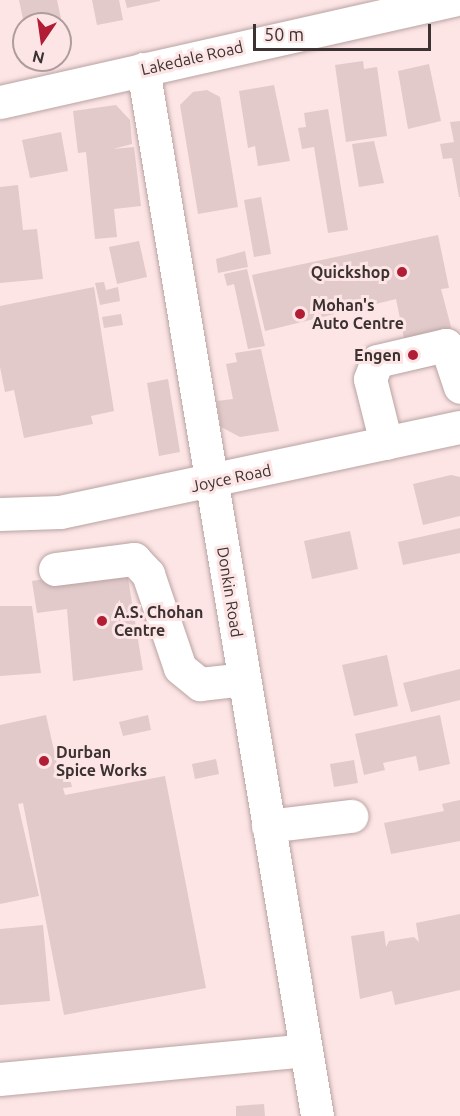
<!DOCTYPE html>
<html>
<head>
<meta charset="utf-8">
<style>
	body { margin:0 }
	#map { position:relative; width:460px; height:1116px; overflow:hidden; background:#fde5e5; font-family:Ubuntu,sans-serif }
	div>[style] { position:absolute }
	.building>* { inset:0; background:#e1cac9 }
	.roads { filter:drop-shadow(0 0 2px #b9a3a2) drop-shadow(0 0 2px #b9a3a2) }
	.minor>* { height:33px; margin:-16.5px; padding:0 16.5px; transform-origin:16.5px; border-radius:16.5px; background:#fff }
	.dots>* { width:16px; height:16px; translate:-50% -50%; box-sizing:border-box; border:3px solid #fde5e5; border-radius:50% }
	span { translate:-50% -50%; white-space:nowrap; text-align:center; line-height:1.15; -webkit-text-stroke:6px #fde5e5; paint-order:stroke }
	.street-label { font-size:16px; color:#3b3231 }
	.poi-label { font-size:16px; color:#3b3231; font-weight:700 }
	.right { translate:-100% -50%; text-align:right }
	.left { translate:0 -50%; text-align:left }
	.north { position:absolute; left:12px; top:12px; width:60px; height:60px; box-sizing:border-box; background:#fde5e5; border:2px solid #af9d9d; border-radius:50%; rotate:193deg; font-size:16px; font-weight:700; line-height:24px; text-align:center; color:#3b3231 }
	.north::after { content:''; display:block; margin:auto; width:21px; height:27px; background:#b01d34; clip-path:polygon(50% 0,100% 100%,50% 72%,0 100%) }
	.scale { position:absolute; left:253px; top:24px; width:178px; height:27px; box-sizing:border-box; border:3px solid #3b3231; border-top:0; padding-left:8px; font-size:18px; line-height:21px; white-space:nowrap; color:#3b3231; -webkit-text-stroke:4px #fde5e5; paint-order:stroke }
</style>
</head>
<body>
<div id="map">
	<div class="building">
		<i style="clip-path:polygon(19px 0,57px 0,65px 37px,60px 38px,60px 24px,24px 24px)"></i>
		<i style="clip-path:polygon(92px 0,119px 0,123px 20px,97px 25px)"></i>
		<i style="clip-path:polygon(125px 0,160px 0,160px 1px,127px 8px)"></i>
		<i style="clip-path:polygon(363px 61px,364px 69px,377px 67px,387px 136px,346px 142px,335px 65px)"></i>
		<i style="clip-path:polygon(429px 64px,441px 121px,408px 129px,398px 71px)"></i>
		<i style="clip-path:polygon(274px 85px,290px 161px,258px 166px,255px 146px,248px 148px,239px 91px)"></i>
		<i style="clip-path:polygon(207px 90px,220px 97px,238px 207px,198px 214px,180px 105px,193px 92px)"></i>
		<i style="clip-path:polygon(116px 105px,130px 120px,132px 144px,113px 149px,134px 147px,141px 206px,114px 209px,117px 237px,95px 239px,86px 152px,78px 153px,73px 111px)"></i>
		<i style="clip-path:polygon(328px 109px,348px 230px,328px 233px,314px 147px,302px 149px,298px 128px,306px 127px,304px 113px)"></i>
		<i style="clip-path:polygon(460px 121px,460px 197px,459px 197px,452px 158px,443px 159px,440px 144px,454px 142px,450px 122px)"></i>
		<i style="clip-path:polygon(61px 132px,68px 171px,30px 178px,22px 140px)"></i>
		<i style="clip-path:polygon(374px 141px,384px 183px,359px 187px,352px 144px)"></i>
		<i style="clip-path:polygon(18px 185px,23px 230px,37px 229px,43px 279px,0 283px,0 187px)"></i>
		<i style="clip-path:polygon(261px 197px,271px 254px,254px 257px,244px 200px)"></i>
		<i style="clip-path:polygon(438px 235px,449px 288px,441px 289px,460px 361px,372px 379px,405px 343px,396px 299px,265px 331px,252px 275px)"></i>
		<i style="clip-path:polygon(139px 241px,147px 277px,117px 284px,109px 247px)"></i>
		<i style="clip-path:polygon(245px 251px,248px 267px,218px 273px,216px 259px)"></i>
		<i style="clip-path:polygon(247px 269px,265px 346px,248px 349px,234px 284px,227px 286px,224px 274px)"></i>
		<i style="clip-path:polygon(104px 282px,106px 290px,118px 287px,120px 301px,100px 305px,95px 283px)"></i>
		<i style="clip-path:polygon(94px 287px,114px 411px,91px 416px,93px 424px,24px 438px,14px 390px,5px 392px,0 367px,0 306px)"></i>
		<i style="clip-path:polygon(121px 314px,123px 325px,104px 328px,102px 317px)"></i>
		<i style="clip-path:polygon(261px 349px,279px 431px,240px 437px,221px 427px,217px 401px,233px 399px,226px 364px,237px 362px,235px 353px)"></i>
		<i style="clip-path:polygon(168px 379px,180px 452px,159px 456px,147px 383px)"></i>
		<i style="clip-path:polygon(451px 475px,460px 477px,460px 516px,423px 525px,413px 484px)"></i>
		<i style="clip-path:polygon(460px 528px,460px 553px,403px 565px,398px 542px)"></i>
		<i style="clip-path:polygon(350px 531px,358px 569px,312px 579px,304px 541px)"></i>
		<i style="clip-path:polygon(126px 566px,143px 670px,73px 681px,67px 609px,37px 613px,32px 581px)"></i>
		<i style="clip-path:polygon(0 606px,32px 606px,41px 673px,0 676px)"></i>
		<i style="clip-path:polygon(387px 655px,398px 706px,354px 716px,342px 665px)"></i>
		<i style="clip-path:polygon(460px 669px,460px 700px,411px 712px,403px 683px)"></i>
		<i style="clip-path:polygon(46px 715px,58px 768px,67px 766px,72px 787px,63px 788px,65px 795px,165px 776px,206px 988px,64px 1015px,23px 803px,18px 804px,39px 896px,0 904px,0 725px)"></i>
		<i style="clip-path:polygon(148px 715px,151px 730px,123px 736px,119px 722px)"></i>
		<i style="clip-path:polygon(440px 715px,450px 764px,419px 771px,416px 756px,383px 763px,385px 770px,364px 775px,355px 734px)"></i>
		<i style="clip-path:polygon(216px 759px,219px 774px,195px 779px,192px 764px)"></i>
		<i style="clip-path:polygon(354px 760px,358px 783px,334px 787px,330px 764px)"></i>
		<i style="clip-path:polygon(460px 800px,460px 841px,391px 854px,384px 823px,444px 811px,442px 804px)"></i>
		<i style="clip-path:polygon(460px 914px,460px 990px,395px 1005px,392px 991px,360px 999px,351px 936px,384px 931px,386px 947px,389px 941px,414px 937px,419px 942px,416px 923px)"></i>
		<i style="clip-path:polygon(43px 925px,50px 1001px,0 1005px,0 929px)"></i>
		<i style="clip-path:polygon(264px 1104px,265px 1116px,236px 1116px,236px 1106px)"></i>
	</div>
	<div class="roads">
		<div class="minor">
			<i style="left:143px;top:69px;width:1061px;rotate:80.56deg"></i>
			<i style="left:0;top:102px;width:465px;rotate:-12.7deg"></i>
			<i style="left:386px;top:443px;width:66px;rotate:-104deg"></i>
			<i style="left:370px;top:379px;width:19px;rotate:-69deg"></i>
			<i style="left:377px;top:361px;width:71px;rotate:-13.1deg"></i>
			<i style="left:446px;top:345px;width:44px;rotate:71.6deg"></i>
			<i style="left:0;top:514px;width:60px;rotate:-1.9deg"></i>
			<i style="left:60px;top:512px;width:409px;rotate:-12deg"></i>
			<i style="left:55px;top:569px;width:80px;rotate:-7.2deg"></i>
			<i style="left:134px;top:559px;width:21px;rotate:47deg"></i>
			<i style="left:148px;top:574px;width:99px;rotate:71.2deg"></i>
			<i style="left:180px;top:668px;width:26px;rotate:39deg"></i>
			<i style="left:200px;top:684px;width:44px;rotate:-6.5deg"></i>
			<i style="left:268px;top:826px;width:84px;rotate:-6.9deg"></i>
			<i style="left:0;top:1079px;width:307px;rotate:-5.4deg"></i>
		</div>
	</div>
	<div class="dots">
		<i style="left:402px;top:272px;background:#b01d34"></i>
		<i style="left:300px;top:314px;background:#b01d34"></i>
		<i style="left:413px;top:355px;background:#b01d34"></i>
		<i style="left:102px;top:621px;background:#b01d34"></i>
		<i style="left:44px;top:761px;background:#b01d34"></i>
	</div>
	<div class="street-label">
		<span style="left:192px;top:58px;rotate:-13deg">Lakedale Road</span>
		<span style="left:231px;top:478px;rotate:-12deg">Joyce Road</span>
		<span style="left:230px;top:592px;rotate:81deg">Donkin Road</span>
	</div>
	<div class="poi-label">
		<span class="right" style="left:390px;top:272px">Quickshop</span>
		<span class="left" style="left:312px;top:314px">Mohan's<br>Auto Centre</span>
		<span class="right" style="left:401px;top:355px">Engen</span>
		<span class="left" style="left:114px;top:621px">A.S. Chohan<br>Centre</span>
		<span class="left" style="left:56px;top:761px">Durban<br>Spice Works</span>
	</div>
	<div class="north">N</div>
	<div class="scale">50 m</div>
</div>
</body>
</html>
